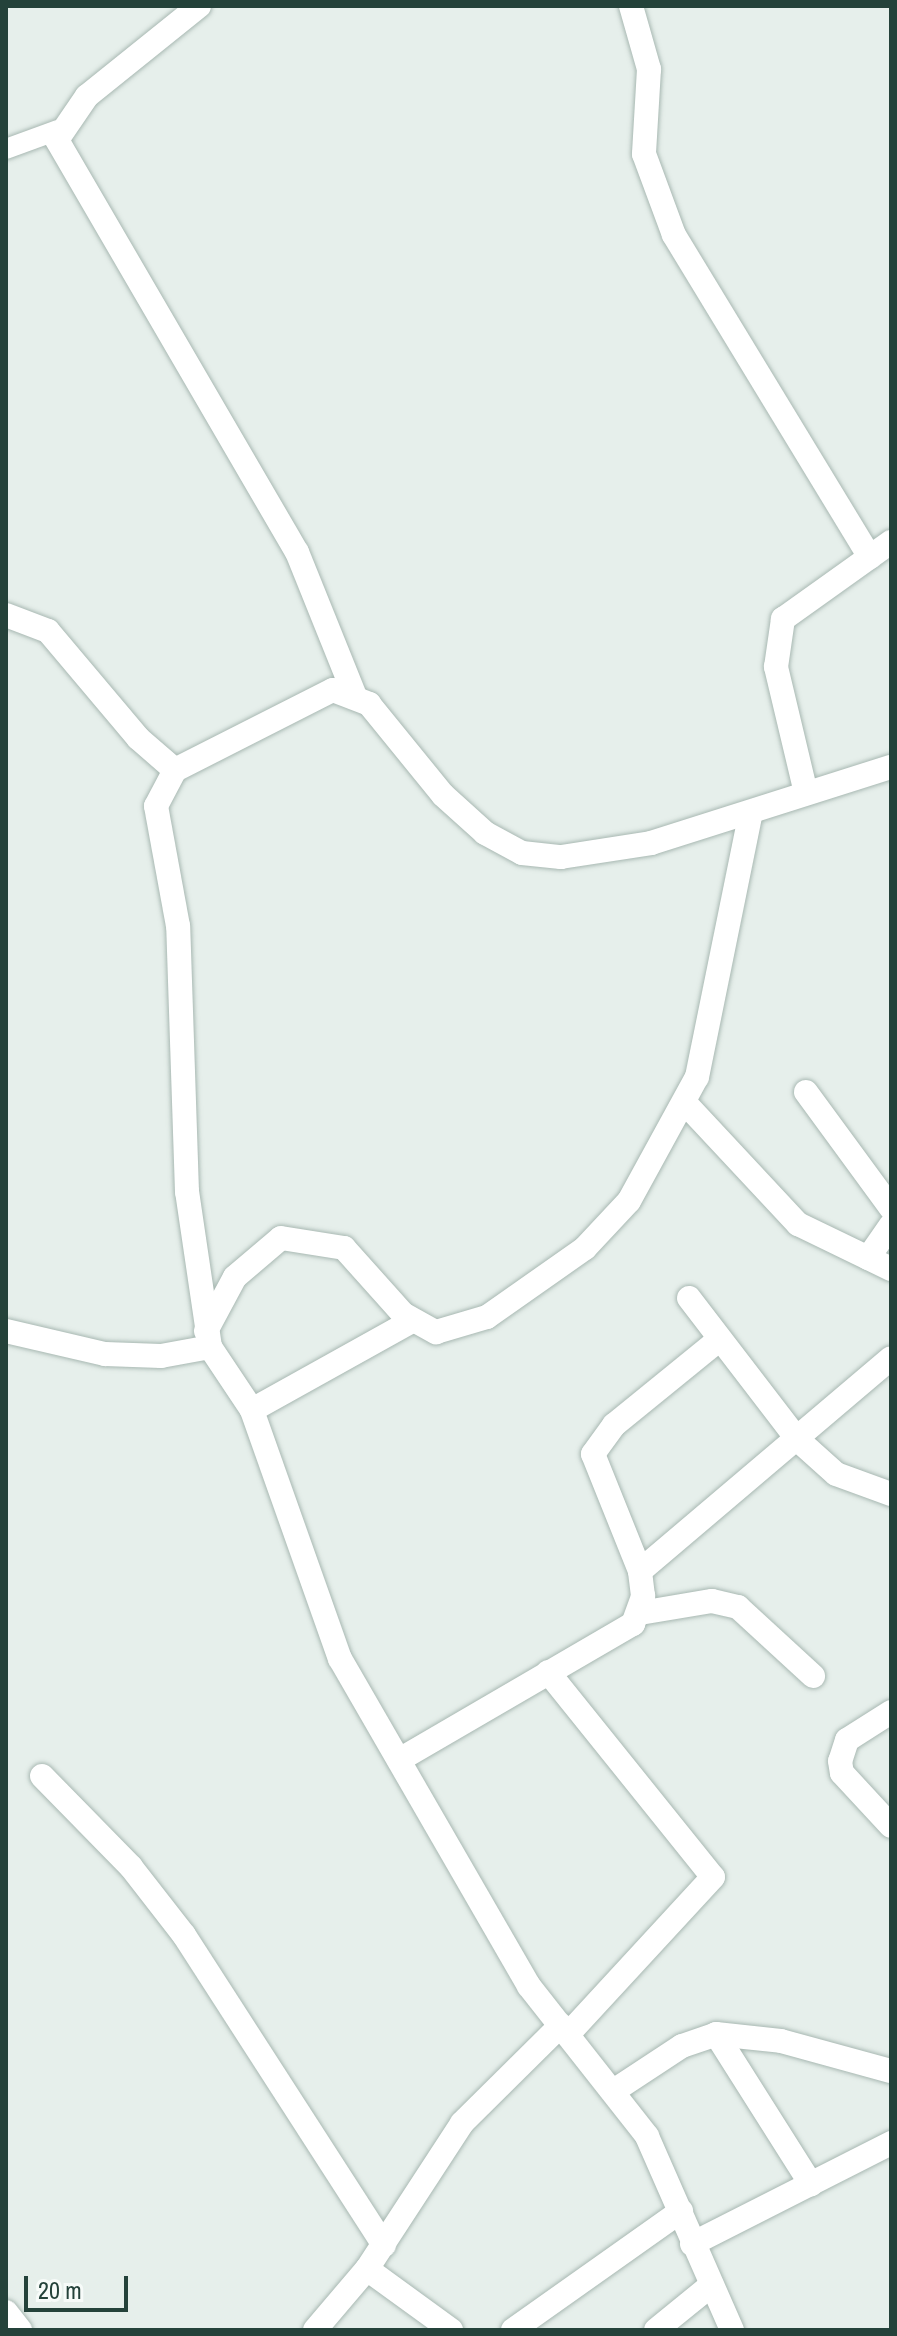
<!DOCTYPE html>
<html>
<head>
<meta charset="utf-8">
<style>
	body { margin:0 }
	#map { position:relative; width:897px; height:2336px; overflow:hidden; background:#e6efeb; font-family:"Archivo Narrow",sans-serif }
	div>[style] { position:absolute }
	.roads { filter:drop-shadow(0 0 2px #a8b8b2) drop-shadow(0 0 2px #a8b8b2) }
	.lane>* { height:20px; margin:-10px; padding:0 10px; transform-origin:10px; border-radius:10px; background:#fff }
	.street>* { height:24px; margin:-12px; padding:0 12px; transform-origin:12px; border-radius:12px; background:#fff }
	span { translate:-50% -50%; white-space:nowrap; text-align:center; line-height:1.15; -webkit-text-stroke:8px #f7fbf9; paint-order:stroke }
	.frame { position:absolute; inset:0; border:8px solid #24423a; pointer-events:none }
	.scale { position:absolute; left:24px; top:2276px; width:104px; height:36px; box-sizing:border-box; border:4px solid #24423a; border-top:0; padding-left:10px; font-size:24px; line-height:28px; white-space:nowrap; color:#24423a; -webkit-text-stroke:6px #f7fbf9; paint-order:stroke }
</style>
</head>
<body>
<div id="map">
	<div class="roads">
		<div class="lane">
			<i style="left:6px;top:149px;width:55px;rotate:-20.1deg"></i>
		</div>
		<div class="street">
			<i style="left:199px;top:6px;width:144px;rotate:141.2deg"></i>
			<i style="left:87px;top:96px;width:53px;rotate:124.3deg"></i>
			<i style="left:57px;top:140px;width:477px;rotate:59.8deg"></i>
			<i style="left:297px;top:552px;width:153px;rotate:68.1deg"></i>
			<i style="left:631px;top:6px;width:66px;rotate:74.1deg"></i>
			<i style="left:649px;top:69px;width:85px;rotate:93.4deg"></i>
			<i style="left:644px;top:154px;width:86px;rotate:69.7deg"></i>
			<i style="left:674px;top:235px;width:377px;rotate:58.7deg"></i>
			<i style="left:6px;top:615px;width:45px;rotate:20.9deg"></i>
			<i style="left:48px;top:631px;width:140px;rotate:49.9deg"></i>
			<i style="left:138px;top:738px;width:49px;rotate:40.9deg"></i>
			<i style="left:806px;top:793px;width:130px;rotate:-103.4deg"></i>
			<i style="left:776px;top:667px;width:49px;rotate:-81.7deg"></i>
			<i style="left:783px;top:619px;width:133px;rotate:-35.5deg"></i>
			<i style="left:806px;top:1092px;width:144px;rotate:53.8deg"></i>
			<i style="left:685px;top:1103px;width:166px;rotate:47deg"></i>
			<i style="left:798px;top:1224px;width:103px;rotate:25.8deg"></i>
			<i style="left:868px;top:1258px;width:40px;rotate:-55.1deg"></i>
			<i style="left:689px;top:1298px;width:178px;rotate:52.5deg"></i>
			<i style="left:797px;top:1439px;width:52px;rotate:41.9deg"></i>
			<i style="left:836px;top:1474px;width:59px;rotate:20deg"></i>
			<i style="left:6px;top:1331px;width:102px;rotate:13.1deg"></i>
			<i style="left:105px;top:1354px;width:56px;rotate:2deg"></i>
			<i style="left:161px;top:1356px;width:50px;rotate:-10.4deg"></i>
			<i style="left:206px;top:1331px;width:61px;rotate:-61.8deg"></i>
			<i style="left:235px;top:1277px;width:60px;rotate:-40.3deg"></i>
			<i style="left:281px;top:1238px;width:64px;rotate:9deg"></i>
			<i style="left:344px;top:1248px;width:89px;rotate:48.2deg"></i>
			<i style="left:403px;top:1314px;width:38px;rotate:29deg"></i>
			<i style="left:436px;top:1332px;width:53px;rotate:-16.4deg"></i>
			<i style="left:487px;top:1317px;width:120px;rotate:-35.1deg"></i>
			<i style="left:585px;top:1248px;width:64px;rotate:-46.9deg"></i>
			<i style="left:629px;top:1201px;width:141px;rotate:-61.3deg"></i>
			<i style="left:697px;top:1077px;width:270px;rotate:-78.5deg"></i>
			<i style="left:252px;top:1410px;width:183px;rotate:-29.1deg"></i>
			<i style="left:640px;top:1571px;width:329px;rotate:-40.3deg"></i>
			<i style="left:640px;top:1613px;width:73px;rotate:-9.5deg"></i>
			<i style="left:712px;top:1601px;width:27px;rotate:13deg"></i>
			<i style="left:738px;top:1607px;width:102px;rotate:42.6deg"></i>
			<i style="left:548px;top:1672px;width:263px;rotate:51.2deg"></i>
			<i style="left:713px;top:1877px;width:214px;rotate:132.7deg"></i>
			<i style="left:891px;top:1712px;width:52px;rotate:147.5deg"></i>
			<i style="left:847px;top:1740px;width:22px;rotate:108deg"></i>
			<i style="left:840px;top:1761px;width:12px;rotate:81deg"></i>
			<i style="left:842px;top:1773px;width:72px;rotate:47.2deg"></i>
			<i style="left:399px;top:1760px;width:271px;rotate:-30.2deg"></i>
			<i style="left:633px;top:1624px;width:30px;rotate:-70deg"></i>
			<i style="left:643px;top:1596px;width:25px;rotate:-97deg"></i>
			<i style="left:640px;top:1571px;width:126px;rotate:-111.9deg"></i>
			<i style="left:593px;top:1454px;width:36px;rotate:-54deg"></i>
			<i style="left:614px;top:1425px;width:136px;rotate:-39.1deg"></i>
			<i style="left:42px;top:1776px;width:127px;rotate:45.6deg"></i>
			<i style="left:131px;top:1867px;width:86px;rotate:52.1deg"></i>
			<i style="left:184px;top:1935px;width:369px;rotate:57.2deg"></i>
			<i style="left:716px;top:2034px;width:178px;rotate:57.7deg"></i>
			<i style="left:615px;top:2090px;width:80px;rotate:-33.3deg"></i>
			<i style="left:682px;top:2046px;width:36px;rotate:-19deg"></i>
			<i style="left:716px;top:2034px;width:65px;rotate:6.1deg"></i>
			<i style="left:781px;top:2041px;width:114px;rotate:15.3deg"></i>
			<i style="left:692px;top:2244px;width:223px;rotate:-26.9deg"></i>
			<i style="left:367px;top:2269px;width:104px;rotate:36deg"></i>
			<i style="left:6px;top:2312px;width:23px;rotate:52deg"></i>
			<i style="left:315px;top:2330px;width:80px;rotate:-49.6deg"></i>
			<i style="left:367px;top:2269px;width:174px;rotate:-56.9deg"></i>
			<i style="left:462px;top:2123px;width:139px;rotate:-44.7deg"></i>
			<i style="left:513px;top:2330px;width:206px;rotate:-35.3deg"></i>
			<i style="left:656px;top:2330px;width:68px;rotate:-39.1deg"></i>
			<i style="left:732px;top:2330px;width:212px;rotate:-113.7deg"></i>
			<i style="left:647px;top:2136px;width:191px;rotate:-128.2deg"></i>
			<i style="left:529px;top:1986px;width:378px;rotate:-120deg"></i>
			<i style="left:340px;top:1659px;width:264px;rotate:-109.5deg"></i>
			<i style="left:252px;top:1410px;width:76px;rotate:-123.7deg"></i>
			<i style="left:210px;top:1347px;width:157px;rotate:-98.4deg"></i>
			<i style="left:187px;top:1192px;width:266px;rotate:-91.9deg"></i>
			<i style="left:178px;top:926px;width:122px;rotate:-100.4deg"></i>
			<i style="left:156px;top:806px;width:41px;rotate:-62.2deg"></i>
			<i style="left:175px;top:770px;width:177px;rotate:-26.9deg"></i>
			<i style="left:333px;top:690px;width:39px;rotate:21deg"></i>
			<i style="left:369px;top:704px;width:117px;rotate:50.9deg"></i>
			<i style="left:443px;top:795px;width:57px;rotate:42.1deg"></i>
			<i style="left:485px;top:833px;width:42px;rotate:28.4deg"></i>
			<i style="left:522px;top:853px;width:39px;rotate:6deg"></i>
			<i style="left:561px;top:857px;width:91px;rotate:-8.8deg"></i>
			<i style="left:651px;top:843px;width:252px;rotate:-17.6deg"></i>
		</div>
	</div>
	<div class="frame"></div>
	<div class="scale">20 m</div>
</div>
</body>
</html>
